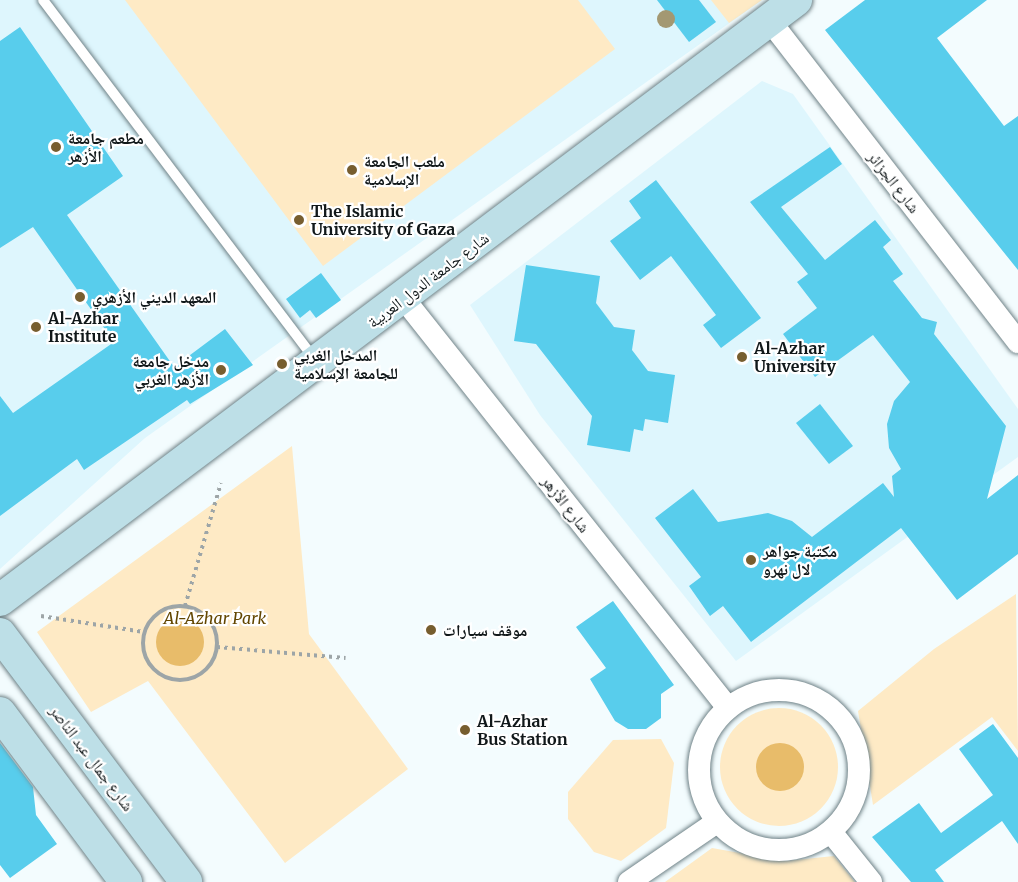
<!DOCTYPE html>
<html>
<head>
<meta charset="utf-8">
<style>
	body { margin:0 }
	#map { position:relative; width:1018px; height:882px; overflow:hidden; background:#f3fcfe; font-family:Merriweather,"Noto Naskh Arabic",serif }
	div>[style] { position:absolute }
	.built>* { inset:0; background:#def6fd }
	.green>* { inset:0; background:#feeac5 }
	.round { border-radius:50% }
	.water>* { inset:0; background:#e8bc6a }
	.building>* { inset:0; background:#58cdec }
	.path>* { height:4px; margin-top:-2px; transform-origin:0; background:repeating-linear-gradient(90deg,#9da5a7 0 3px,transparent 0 7.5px) }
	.path>.ring { margin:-2px; padding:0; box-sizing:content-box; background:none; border:4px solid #9da5a7; border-radius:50% }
	.roads { filter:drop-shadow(0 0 2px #708388) drop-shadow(0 0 2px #708388) }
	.lane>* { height:10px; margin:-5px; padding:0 5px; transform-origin:5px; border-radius:5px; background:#fff }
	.street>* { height:22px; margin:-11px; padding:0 11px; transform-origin:11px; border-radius:11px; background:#fff }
	.street>.ring { margin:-11px; padding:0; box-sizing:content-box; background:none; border:22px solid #fff; border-radius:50% }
	.secondary>* { height:32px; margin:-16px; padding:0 16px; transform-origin:16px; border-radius:16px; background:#bddfe7 }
	.trees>* { width:18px; height:18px; margin:-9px; border-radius:50%; background:#a39872 }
	.dots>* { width:16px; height:16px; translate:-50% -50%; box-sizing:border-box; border:3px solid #fff; border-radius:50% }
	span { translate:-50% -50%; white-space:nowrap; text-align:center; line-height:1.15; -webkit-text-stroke:4.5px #fff; paint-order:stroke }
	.poi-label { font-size:16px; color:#11181a; font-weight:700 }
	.left { translate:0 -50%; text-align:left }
	.right { translate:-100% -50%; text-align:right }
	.street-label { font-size:16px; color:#11181a }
	.park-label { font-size:16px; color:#624600; font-style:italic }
</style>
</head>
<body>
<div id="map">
	<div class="built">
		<i style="clip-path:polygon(0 0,762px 0,145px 438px,0 569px)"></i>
		<i style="clip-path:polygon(762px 81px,793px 94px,1018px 409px,1018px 457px,736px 661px,540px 415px,470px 305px)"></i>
	</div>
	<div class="green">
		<i style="clip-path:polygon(125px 0,578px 0,615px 49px,323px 266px)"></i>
		<i style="clip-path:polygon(711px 0,762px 0,729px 23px)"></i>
		<i style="clip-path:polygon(292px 446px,309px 634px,408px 769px,285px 863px,148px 681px,91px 712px,37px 632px)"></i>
		<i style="clip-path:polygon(1016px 594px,1018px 751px,992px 717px,873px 805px,858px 711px,934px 649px)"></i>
		<i class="round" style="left:720px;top:708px;width:118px;height:118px"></i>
		<i style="clip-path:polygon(661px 739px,674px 763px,666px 828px,621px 861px,594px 852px,568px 819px,568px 792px,613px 740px)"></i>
		<i style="clip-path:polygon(712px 848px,785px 861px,834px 856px,855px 882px,665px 882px)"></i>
	</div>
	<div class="water">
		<i class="round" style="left:156px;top:618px;width:48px;height:48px"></i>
		<i class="round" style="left:756px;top:743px;width:48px;height:48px"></i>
	</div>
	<div class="building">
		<i style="clip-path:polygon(657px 0,699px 0,716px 22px,689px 42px)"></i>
		<i style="clip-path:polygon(865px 0,987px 0,937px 38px,1004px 126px,1018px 116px,1018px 270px,825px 30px)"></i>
		<i style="clip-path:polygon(20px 27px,123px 176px,67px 215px,174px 367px,225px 329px,253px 365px,190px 404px,187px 400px,84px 470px,77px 459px,0 516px,0 396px,13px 413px,114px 342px,33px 227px,0 248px,0 41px)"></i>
		<i style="clip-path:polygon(830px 147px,842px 164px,781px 207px,825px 260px,875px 220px,891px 240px,883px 247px,903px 274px,893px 281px,922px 318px,937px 322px,934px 334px,1006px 426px,987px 499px,1018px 475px,1018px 554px,957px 600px,901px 528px,751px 642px,723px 606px,710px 616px,689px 586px,701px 577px,655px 518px,693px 489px,718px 522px,768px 513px,792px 521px,812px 537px,883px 483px,894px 497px,892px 476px,901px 469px,889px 448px,887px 424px,894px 401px,910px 382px,873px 335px,815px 377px,783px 334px,817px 308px,797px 282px,808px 274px,750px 202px)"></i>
		<i style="clip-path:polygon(656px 180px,761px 318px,721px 348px,703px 325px,716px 315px,671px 256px,640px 280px,610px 241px,641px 218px,629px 201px)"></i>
		<i style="clip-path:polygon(526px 265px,600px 276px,596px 303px,614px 327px,635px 330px,632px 350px,648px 371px,675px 375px,668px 423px,645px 419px,643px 431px,634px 429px,630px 452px,587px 445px,592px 416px,536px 344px,514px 341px)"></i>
		<i style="clip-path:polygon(321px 273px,341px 300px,316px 318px,310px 310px,300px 318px,286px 299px)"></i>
		<i style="clip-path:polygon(820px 404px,853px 446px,829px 464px,796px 423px)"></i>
		<i style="clip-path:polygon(613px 601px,674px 685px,661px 694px,661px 718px,646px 729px,628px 729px,615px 721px,590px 679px,606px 668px,576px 627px)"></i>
		<i style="clip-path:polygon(993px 724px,1018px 758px,1018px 844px,1002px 821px,935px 870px,944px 882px,911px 882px,872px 837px,919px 803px,941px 833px,993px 795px,959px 749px)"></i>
		<i style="clip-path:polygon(0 743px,33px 787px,36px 815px,57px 844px,10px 878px,0 865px)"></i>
	</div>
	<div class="path">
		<i class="ring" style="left:143px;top:606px;width:70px;height:70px"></i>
		<i style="left:185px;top:606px;width:128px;rotate:-73.7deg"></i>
		<i style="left:41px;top:616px;width:104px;rotate:8.8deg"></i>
		<i style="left:217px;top:647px;width:129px;rotate:4.9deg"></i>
	</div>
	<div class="roads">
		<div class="lane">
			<i style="left:43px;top:0;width:450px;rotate:52.9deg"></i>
		</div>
		<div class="street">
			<i style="left:770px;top:21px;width:406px;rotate:52.3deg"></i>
			<i style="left:404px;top:299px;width:522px;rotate:51.61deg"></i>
			<i class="ring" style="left:699px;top:690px;width:138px;height:138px"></i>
			<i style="left:831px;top:832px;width:64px;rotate:51.3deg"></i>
			<i style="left:629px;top:882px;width:107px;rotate:-34.3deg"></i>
		</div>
		<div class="secondary">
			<i style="left:0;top:600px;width:997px;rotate:-37.01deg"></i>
			<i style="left:0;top:634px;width:310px;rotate:53.1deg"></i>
			<i style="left:0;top:713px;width:211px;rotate:53.3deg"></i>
		</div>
	</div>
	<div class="trees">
		<i style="left:666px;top:19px"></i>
	</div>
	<div class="dots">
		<i style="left:56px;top:147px;background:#775e2f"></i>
		<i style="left:352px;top:170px;background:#775e2f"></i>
		<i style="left:299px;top:220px;background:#775e2f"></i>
		<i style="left:80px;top:297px;background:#775e2f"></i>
		<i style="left:36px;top:327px;background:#775e2f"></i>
		<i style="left:742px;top:357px;background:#775e2f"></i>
		<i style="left:282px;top:364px;background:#775e2f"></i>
		<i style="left:221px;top:370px;background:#775e2f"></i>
		<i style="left:751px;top:560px;background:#775e2f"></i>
		<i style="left:431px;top:630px;background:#775e2f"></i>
		<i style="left:465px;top:730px;background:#775e2f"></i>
	</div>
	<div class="poi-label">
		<span class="left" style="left:68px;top:147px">مطعم جامعة<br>الأزهر</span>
		<span class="left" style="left:364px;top:170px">ملعب الجامعة<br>الإسلامية</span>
		<span class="left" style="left:311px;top:220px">The Islamic<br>University of Gaza</span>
		<span class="left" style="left:92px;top:297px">المعهد الديني الأزهري</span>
		<span class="left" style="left:48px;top:327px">Al-Azhar<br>Institute</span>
		<span class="left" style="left:754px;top:357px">Al-Azhar<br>University</span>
		<span class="left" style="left:294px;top:364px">المدخل الغربي<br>للجامعة الإسلامية</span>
		<span class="right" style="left:209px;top:370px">مدخل جامعة<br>الأزهر الغربي</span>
		<span class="left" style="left:763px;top:560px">مكتبة جواهر<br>لال نهرو</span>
		<span class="left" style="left:443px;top:630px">موقف سيارات</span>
		<span class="left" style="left:477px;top:730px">Al-Azhar<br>Bus Station</span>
	</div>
	<div class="street-label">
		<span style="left:894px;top:182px;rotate:52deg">شارع الجزائر</span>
		<span style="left:428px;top:280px;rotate:-37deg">شارع جامعة الدول العربية</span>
		<span style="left:566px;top:504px;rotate:52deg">شارع الأزهر</span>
		<span style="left:92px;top:758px;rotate:53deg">شارع جمال عبد الناصر</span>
	</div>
	<div class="park-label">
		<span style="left:215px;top:618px">Al-Azhar Park</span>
	</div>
</div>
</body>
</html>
